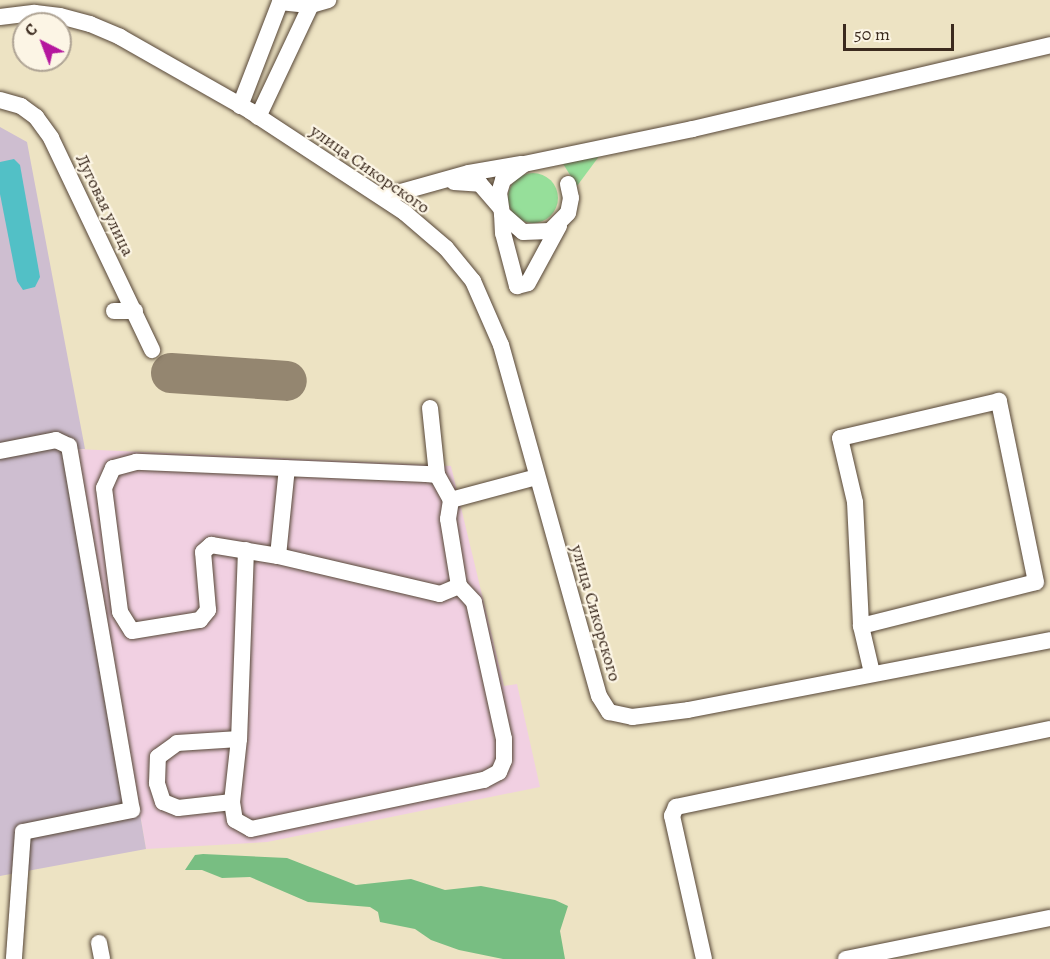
<!DOCTYPE html>
<html>
<head>
<meta charset="utf-8">
<style>
	body { margin:0 }
	#map { position:relative; width:1050px; height:959px; overflow:hidden; background:#ede3c3; font-family:Alegreya,serif }
	div>[style] { position:absolute }
	.built>* { inset:0; background:#f1d0e2 }
	.industrial>* { inset:0; background:#cebed0 }
	.green>* { inset:0; background:#96df9a }
	.round { border-radius:50% }
	.forest>* { inset:0; background:#78be82 }
	.water>* { inset:0; background:#52c0c6 }
	.taxiway>* { height:40px; margin:-20px; padding:0 20px; transform-origin:20px; border-radius:20px; background:#948670 }
	.roads { filter:drop-shadow(0 0 2px #564637) drop-shadow(0 0 2px #564637) }
	.minor>* { height:16px; margin:-8px; padding:0 8px; transform-origin:8px; border-radius:8px; background:#fff }
	span { translate:-50% -50%; white-space:nowrap; text-align:center; line-height:1.15; -webkit-text-stroke:4.5px #fcf5e5; paint-order:stroke }
	.street-label { font-size:18px; color:#3b2a1e }
	.north { position:absolute; left:12px; top:12px; width:60px; height:60px; box-sizing:border-box; background:#fcf5e5; border:2px solid #afa495; border-radius:50%; rotate:318deg; font-size:16px; font-weight:700; line-height:24px; text-align:center; color:#3b2a1e }
	.north::after { content:''; display:block; margin:auto; width:21px; height:27px; background:#b5179e; clip-path:polygon(50% 0,100% 100%,50% 72%,0 100%) }
	.scale { position:absolute; left:843px; top:24px; width:111px; height:27px; box-sizing:border-box; border:3px solid #3b2a1e; border-top:0; padding-left:8px; font-size:18px; line-height:21px; white-space:nowrap; color:#3b2a1e; -webkit-text-stroke:4px #fcf5e5; paint-order:stroke }
</style>
</head>
<body>
<div id="map">
	<div class="built">
		<i style="clip-path:polygon(77px 449px,451px 466px,504px 686px,517px 684px,540px 787px,267px 842px,146px 849px)"></i>
	</div>
	<div class="industrial">
		<i style="clip-path:polygon(0 127px,27px 142px,85px 449px,77px 449px,146px 849px,0 876px)"></i>
	</div>
	<div class="green">
		<i style="clip-path:polygon(600px 155px,577px 186px,560px 159px)"></i>
		<i class="round" style="left:508px;top:173px;width:50px;height:50px"></i>
	</div>
	<div class="forest">
		<i style="clip-path:polygon(203px 854px,287px 858px,356px 885px,411px 879px,445px 890px,481px 886px,555px 900px,568px 906px,560px 931px,565px 959px,503px 959px,459px 950px,431px 940px,415px 929px,380px 922px,378px 912px,370px 907px,308px 902px,250px 877px,222px 878px,202px 870px,185px 870px,195px 855px)"></i>
	</div>
	<div class="water">
		<i style="clip-path:polygon(14px 159px,20px 165px,40px 277px,35px 287px,23px 290px,17px 281px,0 194px,0 162px)"></i>
	</div>
	<div class="taxiway">
		<i style="left:171px;top:373px;width:116px;rotate:3.9deg"></i>
	</div>
	<div class="roads">
		<div class="minor">
			<i style="left:280px;top:2px;width:31px;rotate:6deg"></i>
			<i style="left:311px;top:5px;width:18px;rotate:-16deg"></i>
			<i style="left:0;top:17px;width:35px;rotate:-7deg"></i>
			<i style="left:35px;top:13px;width:25px;rotate:7deg"></i>
			<i style="left:60px;top:16px;width:31px;rotate:15deg"></i>
			<i style="left:90px;top:24px;width:33px;rotate:23deg"></i>
			<i style="left:120px;top:37px;width:150px;rotate:29.6deg"></i>
			<i style="left:250px;top:111px;width:186px;rotate:33.3deg"></i>
			<i style="left:405px;top:213px;width:54px;rotate:40.5deg"></i>
			<i style="left:446px;top:248px;width:43px;rotate:50.7deg"></i>
			<i style="left:473px;top:281px;width:70px;rotate:66.4deg"></i>
			<i style="left:501px;top:345px;width:364px;rotate:74.4deg"></i>
			<i style="left:599px;top:696px;width:19px;rotate:58deg"></i>
			<i style="left:609px;top:712px;width:24px;rotate:12deg"></i>
			<i style="left:632px;top:717px;width:56px;rotate:-7.1deg"></i>
			<i style="left:688px;top:710px;width:369px;rotate:-10.9deg"></i>
			<i style="left:0;top:100px;width:22px;rotate:16deg"></i>
			<i style="left:21px;top:106px;width:19px;rotate:36deg"></i>
			<i style="left:36px;top:117px;width:26px;rotate:54deg"></i>
			<i style="left:51px;top:138px;width:235px;rotate:64.5deg"></i>
			<i style="left:240px;top:106px;width:114px;rotate:-68.9deg"></i>
			<i style="left:258px;top:117px;width:124px;rotate:-64.7deg"></i>
			<i style="left:454px;top:182px;width:26px;rotate:4deg"></i>
			<i style="left:480px;top:184px;width:30px;rotate:49deg"></i>
			<i style="left:568px;top:184px;width:14px;rotate:78deg"></i>
			<i style="left:571px;top:198px;width:15px;rotate:101deg"></i>
			<i style="left:568px;top:213px;width:25px;rotate:135deg"></i>
			<i style="left:550px;top:231px;width:27px;rotate:178deg"></i>
			<i style="left:523px;top:232px;width:28px;rotate:-139deg"></i>
			<i style="left:502px;top:214px;width:21px;rotate:-98deg"></i>
			<i style="left:499px;top:193px;width:14px;rotate:-73deg"></i>
			<i style="left:503px;top:180px;width:26px;rotate:-37deg"></i>
			<i style="left:524px;top:164px;width:173px;rotate:-11.7deg"></i>
			<i style="left:693px;top:129px;width:367px;rotate:-13.2deg"></i>
			<i style="left:383px;top:197px;width:89px;rotate:-15.6deg"></i>
			<i style="left:469px;top:173px;width:53px;rotate:-9.8deg"></i>
			<i style="left:502px;top:214px;width:19px;rotate:87deg"></i>
			<i style="left:503px;top:233px;width:55px;rotate:75.2deg"></i>
			<i style="left:517px;top:286px;width:11px;rotate:-15deg"></i>
			<i style="left:528px;top:283px;width:65px;rotate:-61.5deg"></i>
			<i style="left:114px;top:311px;width:21px"></i>
			<i style="left:430px;top:408px;width:67px;rotate:84deg"></i>
			<i style="left:0;top:451px;width:57px;rotate:-11.1deg"></i>
			<i style="left:56px;top:440px;width:14px;rotate:25deg"></i>
			<i style="left:69px;top:446px;width:369px;rotate:80.2deg"></i>
			<i style="left:132px;top:810px;width:111px;rotate:168.6deg"></i>
			<i style="left:23px;top:832px;width:127px;rotate:94.1deg"></i>
			<i style="left:451px;top:500px;width:29px;rotate:-119deg"></i>
			<i style="left:437px;top:475px;width:11px;rotate:-175deg"></i>
			<i style="left:426px;top:474px;width:290px;rotate:-177.6deg"></i>
			<i style="left:136px;top:462px;width:24px;rotate:165deg"></i>
			<i style="left:113px;top:468px;width:22px;rotate:114deg"></i>
			<i style="left:104px;top:488px;width:125px;rotate:82.6deg"></i>
			<i style="left:120px;top:612px;width:22px;rotate:58deg"></i>
			<i style="left:132px;top:631px;width:69px;rotate:-9.2deg"></i>
			<i style="left:200px;top:620px;width:13px;rotate:-51deg"></i>
			<i style="left:208px;top:610px;width:58px;rotate:-94.9deg"></i>
			<i style="left:203px;top:552px;width:11px;rotate:-41deg"></i>
			<i style="left:211px;top:545px;width:68px;rotate:9.3deg"></i>
			<i style="left:278px;top:556px;width:166px;rotate:13.2deg"></i>
			<i style="left:440px;top:594px;width:21px;rotate:-23deg"></i>
			<i style="left:459px;top:586px;width:68px;rotate:-99.3deg"></i>
			<i style="left:448px;top:519px;width:19px;rotate:-81deg"></i>
			<i style="left:451px;top:500px;width:89px;rotate:-15deg"></i>
			<i style="left:246px;top:550px;width:189px;rotate:92.1deg"></i>
			<i style="left:239px;top:739px;width:63px;rotate:96.3deg"></i>
			<i style="left:232px;top:802px;width:18px;rotate:81deg"></i>
			<i style="left:235px;top:820px;width:18px;rotate:29deg"></i>
			<i style="left:251px;top:829px;width:238px;rotate:-11.9deg"></i>
			<i style="left:484px;top:780px;width:17px;rotate:-28deg"></i>
			<i style="left:499px;top:772px;width:13px;rotate:-67deg"></i>
			<i style="left:504px;top:760px;width:21px;rotate:-90deg"></i>
			<i style="left:504px;top:739px;width:140px;rotate:-102.4deg"></i>
			<i style="left:474px;top:602px;width:22px;rotate:-133deg"></i>
			<i style="left:278px;top:556px;width:88px;rotate:-84.2deg"></i>
			<i style="left:861px;top:626px;width:180px;rotate:-14.1deg"></i>
			<i style="left:1036px;top:582px;width:185px;rotate:-101.6deg"></i>
			<i style="left:999px;top:401px;width:163px;rotate:166.9deg"></i>
			<i style="left:840px;top:438px;width:66px;rotate:76.8deg"></i>
			<i style="left:855px;top:502px;width:124px;rotate:87.2deg"></i>
			<i style="left:861px;top:626px;width:48px;rotate:76.8deg"></i>
			<i style="left:232px;top:802px;width:54px;rotate:173.7deg"></i>
			<i style="left:178px;top:808px;width:16px;rotate:-158deg"></i>
			<i style="left:163px;top:802px;width:20px;rotate:-108deg"></i>
			<i style="left:157px;top:783px;width:26px;rotate:-88deg"></i>
			<i style="left:158px;top:757px;width:24px;rotate:-36deg"></i>
			<i style="left:177px;top:743px;width:62px;rotate:-3.7deg"></i>
			<i style="left:99px;top:943px;width:16px;rotate:79deg"></i>
			<i style="left:704px;top:959px;width:147px;rotate:-102.6deg"></i>
			<i style="left:672px;top:816px;width:10px;rotate:-66deg"></i>
			<i style="left:676px;top:807px;width:382px;rotate:-11.8deg"></i>
			<i style="left:846px;top:959px;width:208px;rotate:-11.4deg"></i>
		</div>
	</div>
	<div class="street-label">
		<span style="left:370px;top:169px;rotate:35deg">улица Сикорского</span>
		<span style="left:105px;top:205px;rotate:64deg">Луговая улица</span>
		<span style="left:596px;top:613px;rotate:74deg">улица Сикорского</span>
	</div>
	<div class="north">С</div>
	<div class="scale">50 m</div>
</div>
</body>
</html>
